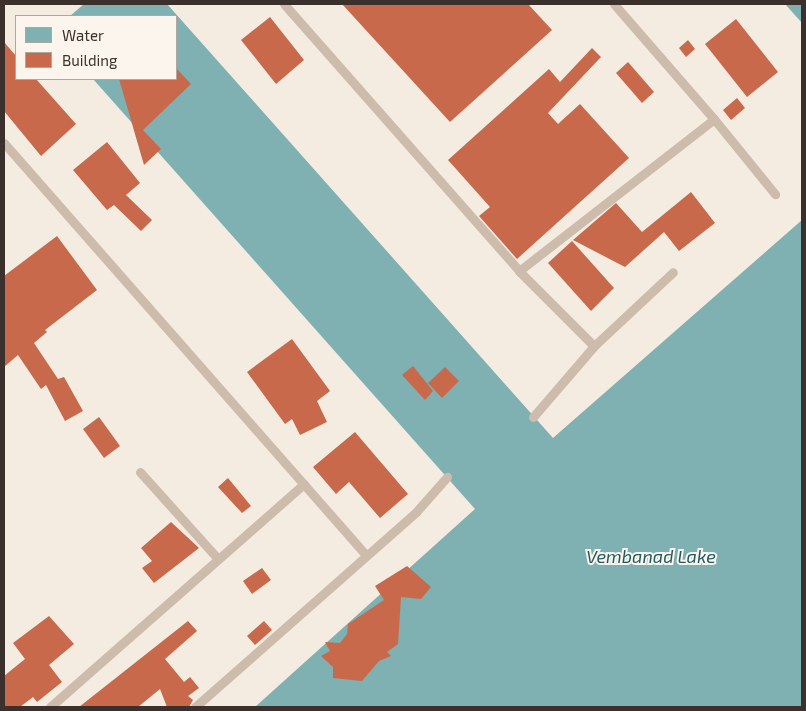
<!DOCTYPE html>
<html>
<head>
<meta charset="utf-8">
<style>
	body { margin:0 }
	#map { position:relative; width:806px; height:711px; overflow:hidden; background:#f4ebe1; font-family:"Exo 2",sans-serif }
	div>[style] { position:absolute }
	.water>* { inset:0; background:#7fb0b2 }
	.building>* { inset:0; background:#c8694b }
	.lane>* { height:9px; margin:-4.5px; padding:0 4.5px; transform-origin:4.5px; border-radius:4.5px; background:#cdbbac }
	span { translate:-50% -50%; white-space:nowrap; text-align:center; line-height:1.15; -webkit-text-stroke:4px #fbf5ee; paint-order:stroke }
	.water-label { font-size:18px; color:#1f5a5e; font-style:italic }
	.frame { position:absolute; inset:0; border:5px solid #3b302b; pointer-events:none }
	.legend { position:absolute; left:15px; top:15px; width:162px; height:65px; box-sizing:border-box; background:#fbf5ee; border:1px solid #aea6a0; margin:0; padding:6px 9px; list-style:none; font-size:15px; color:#3b302b }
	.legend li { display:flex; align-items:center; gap:10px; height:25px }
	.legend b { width:25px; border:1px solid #aea6a0 }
</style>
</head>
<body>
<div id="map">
	<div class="water">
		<i style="clip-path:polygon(84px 4px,167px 4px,553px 438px,802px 220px,802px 707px,255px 707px,475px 509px,93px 79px,176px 79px,176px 16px,70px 16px)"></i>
		<i style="clip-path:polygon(785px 4px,802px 4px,802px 23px)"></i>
	</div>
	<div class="building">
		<i style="clip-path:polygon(342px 4px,528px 4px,552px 30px,450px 122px)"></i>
		<i style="clip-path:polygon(270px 17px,304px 60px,276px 84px,241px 40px)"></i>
		<i style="clip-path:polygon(736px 19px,778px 72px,747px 97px,705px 44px)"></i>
		<i style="clip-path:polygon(688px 40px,695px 49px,686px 57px,679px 48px)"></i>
		<i style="clip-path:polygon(4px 42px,16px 56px,16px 79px,36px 79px,76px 124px,41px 156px,4px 111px)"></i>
		<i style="clip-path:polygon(592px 48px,601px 57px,548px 113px,558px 124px,580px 104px,629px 158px,517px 259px,479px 216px,490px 207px,448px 160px,549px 69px,560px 82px)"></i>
		<i style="clip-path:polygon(628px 62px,654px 92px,642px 103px,616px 73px)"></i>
		<i style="clip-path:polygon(176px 68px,191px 84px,143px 130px,161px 149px,144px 165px,119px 79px,176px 79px)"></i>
		<i style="clip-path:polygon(737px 98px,745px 108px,731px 120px,723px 110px)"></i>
		<i style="clip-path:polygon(107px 142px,140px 183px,126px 195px,152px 220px,141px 231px,114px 205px,107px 210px,73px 170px)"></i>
		<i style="clip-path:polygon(691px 192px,715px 223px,679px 251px,664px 232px,625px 267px,573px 240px,616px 203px,642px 232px)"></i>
		<i style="clip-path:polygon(57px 236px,97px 290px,45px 330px,47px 332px,34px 343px,58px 379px,64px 377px,83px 411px,65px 421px,46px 385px,41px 389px,18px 355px,4px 367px,4px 276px)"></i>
		<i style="clip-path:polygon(572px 241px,614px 288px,591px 311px,548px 263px)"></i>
		<i style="clip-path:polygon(292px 339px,330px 391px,317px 401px,327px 422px,300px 435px,292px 419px,285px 424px,247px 372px)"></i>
		<i style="clip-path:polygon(413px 366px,433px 391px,425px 400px,402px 375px)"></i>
		<i style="clip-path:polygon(445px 367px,459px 381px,442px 398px,428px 383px)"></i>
		<i style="clip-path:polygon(99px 417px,120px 446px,104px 458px,83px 429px)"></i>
		<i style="clip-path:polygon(355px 432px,408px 494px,380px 518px,349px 482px,336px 494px,313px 467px)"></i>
		<i style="clip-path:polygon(228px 478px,251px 506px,242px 513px,218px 487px)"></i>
		<i style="clip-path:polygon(171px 522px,199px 548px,154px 583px,142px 568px,152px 561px,141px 548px)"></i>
		<i style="clip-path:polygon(407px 566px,431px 587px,421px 599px,401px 597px,398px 644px,387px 652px,391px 656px,379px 661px,362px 681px,333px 678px,333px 667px,321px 656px,330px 651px,325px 642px,340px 643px,347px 634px,348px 624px,384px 600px,375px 586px)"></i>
		<i style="clip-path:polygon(262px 568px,271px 580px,252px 594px,243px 581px)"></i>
		<i style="clip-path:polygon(49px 616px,74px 644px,49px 665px,62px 682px,37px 702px,33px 697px,20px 707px,4px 707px,4px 676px,25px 659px,13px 643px)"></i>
		<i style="clip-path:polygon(188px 621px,197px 631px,165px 659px,184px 682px,190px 677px,199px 688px,188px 696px,193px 700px,189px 707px,167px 707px,160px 689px,138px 707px,79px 707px)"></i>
		<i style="clip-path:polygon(264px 621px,272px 630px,255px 645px,247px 636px)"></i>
	</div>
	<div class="lane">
		<i style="left:284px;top:4px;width:356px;rotate:48.6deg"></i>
		<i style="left:519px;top:271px;width:106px;rotate:45deg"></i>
		<i style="left:614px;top:4px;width:152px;rotate:49deg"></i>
		<i style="left:714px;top:119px;width:97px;rotate:50.9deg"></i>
		<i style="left:4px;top:143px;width:548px;rotate:48.7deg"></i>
		<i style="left:519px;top:271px;width:247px;rotate:-37.9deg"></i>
		<i style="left:533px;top:417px;width:94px;rotate:-49.3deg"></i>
		<i style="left:594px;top:346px;width:108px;rotate:-43.1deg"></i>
		<i style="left:140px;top:472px;width:117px;rotate:48.1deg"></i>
		<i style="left:50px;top:707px;width:338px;rotate:-41.3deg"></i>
		<i style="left:195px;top:707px;width:295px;rotate:-41.4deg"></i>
		<i style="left:416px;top:512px;width:47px;rotate:-48.5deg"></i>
	</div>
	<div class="water-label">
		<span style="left:651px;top:556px">Vembanad Lake</span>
	</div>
	<div class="frame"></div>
	<ul class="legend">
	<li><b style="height:14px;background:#7fb0b2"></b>Water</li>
	<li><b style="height:14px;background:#c8694b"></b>Building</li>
	</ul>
</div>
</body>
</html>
